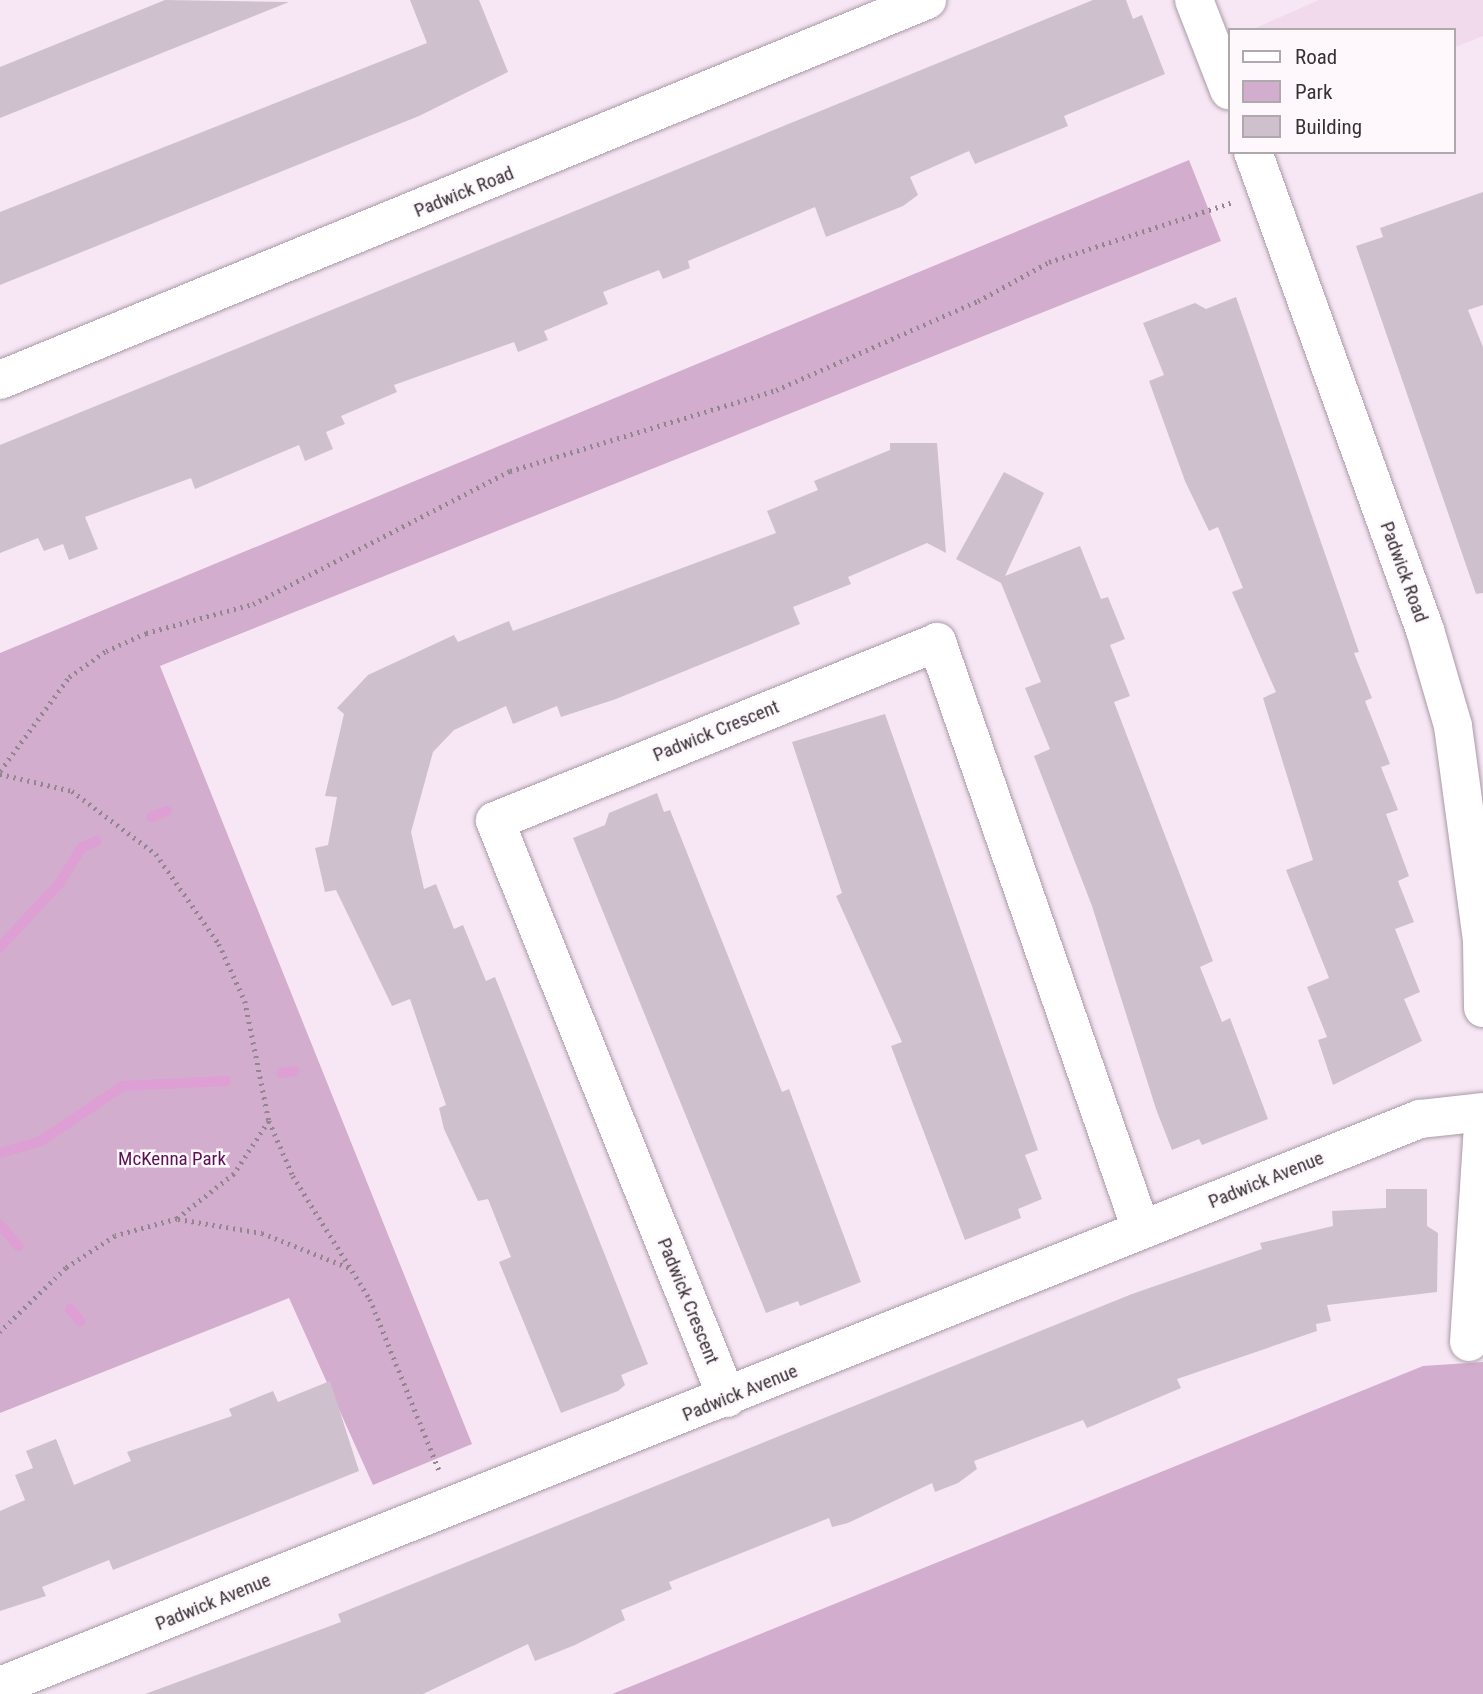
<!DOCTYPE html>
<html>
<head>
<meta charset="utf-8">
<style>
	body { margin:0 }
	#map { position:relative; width:1483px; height:1694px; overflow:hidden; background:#f7e7f4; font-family:"Roboto Condensed",sans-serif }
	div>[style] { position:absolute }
	.built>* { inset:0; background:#f0daec }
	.green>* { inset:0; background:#d3adcd }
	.stream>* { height:10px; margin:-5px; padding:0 5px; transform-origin:5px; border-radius:5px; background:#dd9fd4 }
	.building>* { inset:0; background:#cfc0cd }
	.path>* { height:4.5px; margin-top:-2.25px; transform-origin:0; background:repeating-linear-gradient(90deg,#91868f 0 2px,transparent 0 7px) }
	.roads { filter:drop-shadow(0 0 2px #a99aa7) drop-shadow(0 0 2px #a99aa7) }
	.minor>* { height:38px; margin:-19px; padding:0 19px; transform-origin:19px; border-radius:19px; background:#fff }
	span { translate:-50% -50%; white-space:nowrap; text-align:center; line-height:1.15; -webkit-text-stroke:5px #fef8fd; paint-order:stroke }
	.street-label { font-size:19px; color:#383237 }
	.park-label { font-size:19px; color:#5a1254 }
	.legend { position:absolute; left:1228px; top:28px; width:228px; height:126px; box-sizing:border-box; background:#fef8fd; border:2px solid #afa9ae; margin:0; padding:9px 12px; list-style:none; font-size:21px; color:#383237 }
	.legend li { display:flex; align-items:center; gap:14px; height:35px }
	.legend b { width:35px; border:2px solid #afa9ae }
</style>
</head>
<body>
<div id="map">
	<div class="built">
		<i style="clip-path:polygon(1319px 0,1483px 0,1483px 36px,1453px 48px,1453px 30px,1251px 30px)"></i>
	</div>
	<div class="green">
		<i style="clip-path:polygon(1189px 160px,1221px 241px,160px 666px,472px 1444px,373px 1485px,289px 1298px,0 1413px,0 653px)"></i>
		<i style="clip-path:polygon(1483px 1362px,1483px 1694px,612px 1694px,1423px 1366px)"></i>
	</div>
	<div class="stream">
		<i style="left:151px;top:817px;width:17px;rotate:-21deg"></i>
		<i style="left:0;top:947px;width:86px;rotate:-46.9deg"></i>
		<i style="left:59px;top:884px;width:44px;rotate:-58.1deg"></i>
		<i style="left:82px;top:847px;width:16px;rotate:-22deg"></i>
		<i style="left:281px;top:1073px;width:14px;rotate:-8deg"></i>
		<i style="left:0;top:1153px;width:43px;rotate:-16.3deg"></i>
		<i style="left:41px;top:1141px;width:99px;rotate:-33.9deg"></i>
		<i style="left:123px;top:1086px;width:103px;rotate:-2.8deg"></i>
		<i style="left:0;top:1225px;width:28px;rotate:49deg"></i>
		<i style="left:70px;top:1309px;width:16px;rotate:50deg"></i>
	</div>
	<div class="building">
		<i style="clip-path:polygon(165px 0,289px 2px,0 118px,0 67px)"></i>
		<i style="clip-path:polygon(410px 0,479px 0,508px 72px,419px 116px,0 285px,0 212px,427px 43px)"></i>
		<i style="clip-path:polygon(1093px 0,1126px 0,1133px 19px,1142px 15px,1165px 74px,1064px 116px,1068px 126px,975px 164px,969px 151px,910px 177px,918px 195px,903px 206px,826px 237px,815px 207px,688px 261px,690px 268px,663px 279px,659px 270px,603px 292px,608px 304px,544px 331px,548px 340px,518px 352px,514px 342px,394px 385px,397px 392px,341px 416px,345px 424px,326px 432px,333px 449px,305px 461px,299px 445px,195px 489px,191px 478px,85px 517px,98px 549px,69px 560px,63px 544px,44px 551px,38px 538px,0 553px,0 445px)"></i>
		<i style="clip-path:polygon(1483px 192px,1483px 305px,1468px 310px,1483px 347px,1483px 593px,1476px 594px,1356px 246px,1383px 237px,1380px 228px)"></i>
		<i style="clip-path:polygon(1236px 297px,1359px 652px,1354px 653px,1372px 698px,1365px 701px,1390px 764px,1381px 767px,1398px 810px,1386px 814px,1409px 876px,1398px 881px,1414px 922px,1395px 929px,1420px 992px,1404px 999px,1422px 1041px,1333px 1085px,1318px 1040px,1327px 1037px,1307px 987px,1329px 978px,1286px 870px,1313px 860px,1263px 698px,1276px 692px,1232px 592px,1243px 588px,1218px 527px,1209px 531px,1185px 481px,1149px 381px,1164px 375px,1143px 323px,1195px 303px,1206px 309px)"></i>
		<i style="clip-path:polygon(890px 443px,937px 443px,946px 553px,927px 543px,848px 577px,851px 584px,793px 607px,800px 624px,616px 699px,561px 717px,557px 706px,513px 724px,506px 706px,454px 730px,433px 752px,411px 832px,424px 889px,436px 884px,454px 929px,463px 925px,486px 981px,495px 977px,648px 1364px,621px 1375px,625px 1385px,618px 1391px,561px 1413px,499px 1262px,511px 1257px,488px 1199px,478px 1201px,444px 1129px,439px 1108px,446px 1105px,410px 999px,392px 1006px,336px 890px,325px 892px,315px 848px,328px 845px,337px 797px,325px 796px,344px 714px,337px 708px,368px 675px,454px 635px,458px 642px,509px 621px,513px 631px,776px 533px,767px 511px,818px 490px,814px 481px,890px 450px)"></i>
		<i style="clip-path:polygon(1004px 472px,1044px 493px,1005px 576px,1080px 546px,1101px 599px,1108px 597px,1125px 639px,1110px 645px,1130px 696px,1114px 702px,1213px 961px,1200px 967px,1222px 1022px,1230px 1018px,1268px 1119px,1202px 1145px,1199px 1139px,1172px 1150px,1156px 1109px,1092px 906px,1034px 756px,1050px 749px,1025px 688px,1041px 682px,1001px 583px,956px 559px)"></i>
		<i style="clip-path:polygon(885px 714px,1038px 1150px,1025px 1155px,1042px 1199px,1018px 1209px,1021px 1218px,965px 1240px,891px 1046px,902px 1042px,836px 896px,842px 893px,792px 742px)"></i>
		<i style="clip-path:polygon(657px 793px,664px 812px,670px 810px,782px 1092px,789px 1089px,861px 1282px,800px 1306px,798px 1301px,766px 1313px,573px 838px,605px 825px,609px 813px)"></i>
		<i style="clip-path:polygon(1386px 1189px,1427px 1189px,1427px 1226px,1438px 1233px,1437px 1292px,1327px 1305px,1331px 1321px,1316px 1324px,1317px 1331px,1177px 1379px,1181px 1388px,1087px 1428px,1083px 1420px,974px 1461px,977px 1469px,958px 1483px,935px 1492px,932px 1483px,848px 1523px,832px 1527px,829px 1518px,669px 1582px,672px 1589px,621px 1610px,625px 1620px,575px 1645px,535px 1661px,528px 1644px,423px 1694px,145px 1694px,341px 1622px,338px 1614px,1132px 1294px,1262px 1249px,1260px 1243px,1333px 1226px,1332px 1211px,1386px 1208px)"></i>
		<i style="clip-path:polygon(330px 1381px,359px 1471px,113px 1570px,109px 1560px,42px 1587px,46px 1596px,0 1611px,0 1511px,25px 1500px,15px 1475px,33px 1468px,26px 1451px,56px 1439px,74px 1485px,131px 1461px,127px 1452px,232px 1416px,229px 1409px,273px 1391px,278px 1402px)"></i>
	</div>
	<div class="path">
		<i style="left:0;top:771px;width:117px;rotate:-53.7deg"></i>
		<i style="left:69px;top:677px;width:45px;rotate:-35.1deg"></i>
		<i style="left:106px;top:651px;width:44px;rotate:-24.2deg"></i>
		<i style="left:146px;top:633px;width:111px;rotate:-15.2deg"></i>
		<i style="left:253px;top:604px;width:289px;rotate:-27.4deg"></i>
		<i style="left:510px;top:471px;width:278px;rotate:-16.9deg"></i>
		<i style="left:776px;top:390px;width:221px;rotate:-23.8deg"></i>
		<i style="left:978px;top:301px;width:81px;rotate:-28.8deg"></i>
		<i style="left:1049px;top:262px;width:191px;rotate:-18deg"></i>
		<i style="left:0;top:774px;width:74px;rotate:13.3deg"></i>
		<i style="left:72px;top:791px;width:105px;rotate:36.9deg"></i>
		<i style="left:156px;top:854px;width:110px;rotate:55deg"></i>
		<i style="left:219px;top:944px;width:63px;rotate:65.5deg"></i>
		<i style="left:245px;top:1001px;width:122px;rotate:78.7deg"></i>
		<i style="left:269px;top:1121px;width:64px;rotate:123.4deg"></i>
		<i style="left:234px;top:1174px;width:73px;rotate:141.7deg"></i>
		<i style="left:177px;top:1219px;width:64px;rotate:164.7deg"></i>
		<i style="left:115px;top:1236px;width:59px;rotate:146.9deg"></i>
		<i style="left:66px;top:1268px;width:92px;rotate:135.9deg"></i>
		<i style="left:269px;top:1121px;width:60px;rotate:66.4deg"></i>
		<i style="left:293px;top:1176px;width:145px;rotate:58deg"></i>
		<i style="left:370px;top:1299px;width:184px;rotate:68deg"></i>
		<i style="left:178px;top:1219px;width:85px;rotate:9.5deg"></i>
		<i style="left:262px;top:1233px;width:95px;rotate:21.7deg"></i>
	</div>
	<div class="roads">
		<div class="minor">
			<i style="left:1194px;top:0;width:97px;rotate:68.7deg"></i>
			<i style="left:1253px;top:152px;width:508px;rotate:70.21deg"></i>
			<i style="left:1425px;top:630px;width:100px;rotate:73.7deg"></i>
			<i style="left:1453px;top:726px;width:217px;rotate:82.3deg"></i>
			<i style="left:1482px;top:941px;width:67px;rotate:89.1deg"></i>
			<i style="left:0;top:380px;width:1002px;rotate:-22.29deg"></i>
			<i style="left:1469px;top:1342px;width:216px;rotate:-86.3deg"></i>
			<i style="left:727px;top:1398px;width:622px;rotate:-111.9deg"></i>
			<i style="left:495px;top:821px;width:477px;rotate:-22deg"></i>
			<i style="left:937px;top:642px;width:621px;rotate:70.84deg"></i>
			<i style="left:0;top:1686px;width:1529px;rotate:-21.77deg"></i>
			<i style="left:1420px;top:1119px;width:63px;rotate:-6.3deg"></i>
		</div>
	</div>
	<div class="street-label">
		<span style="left:464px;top:192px;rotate:-22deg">Padwick Road</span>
		<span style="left:1404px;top:572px;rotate:70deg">Padwick Road</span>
		<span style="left:716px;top:731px;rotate:-22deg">Padwick Crescent</span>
		<span style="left:1266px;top:1180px;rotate:-22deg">Padwick Avenue</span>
		<span style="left:688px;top:1301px;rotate:68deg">Padwick Crescent</span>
		<span style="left:740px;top:1393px;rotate:-22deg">Padwick Avenue</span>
		<span style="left:213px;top:1602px;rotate:-22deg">Padwick Avenue</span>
	</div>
	<div class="park-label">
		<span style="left:172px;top:1159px">McKenna Park</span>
	</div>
	<ul class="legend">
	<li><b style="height:9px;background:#fff"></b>Road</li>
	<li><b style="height:19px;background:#d3adcd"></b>Park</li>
	<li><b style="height:19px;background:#cfc0cd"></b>Building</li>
	</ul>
</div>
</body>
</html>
